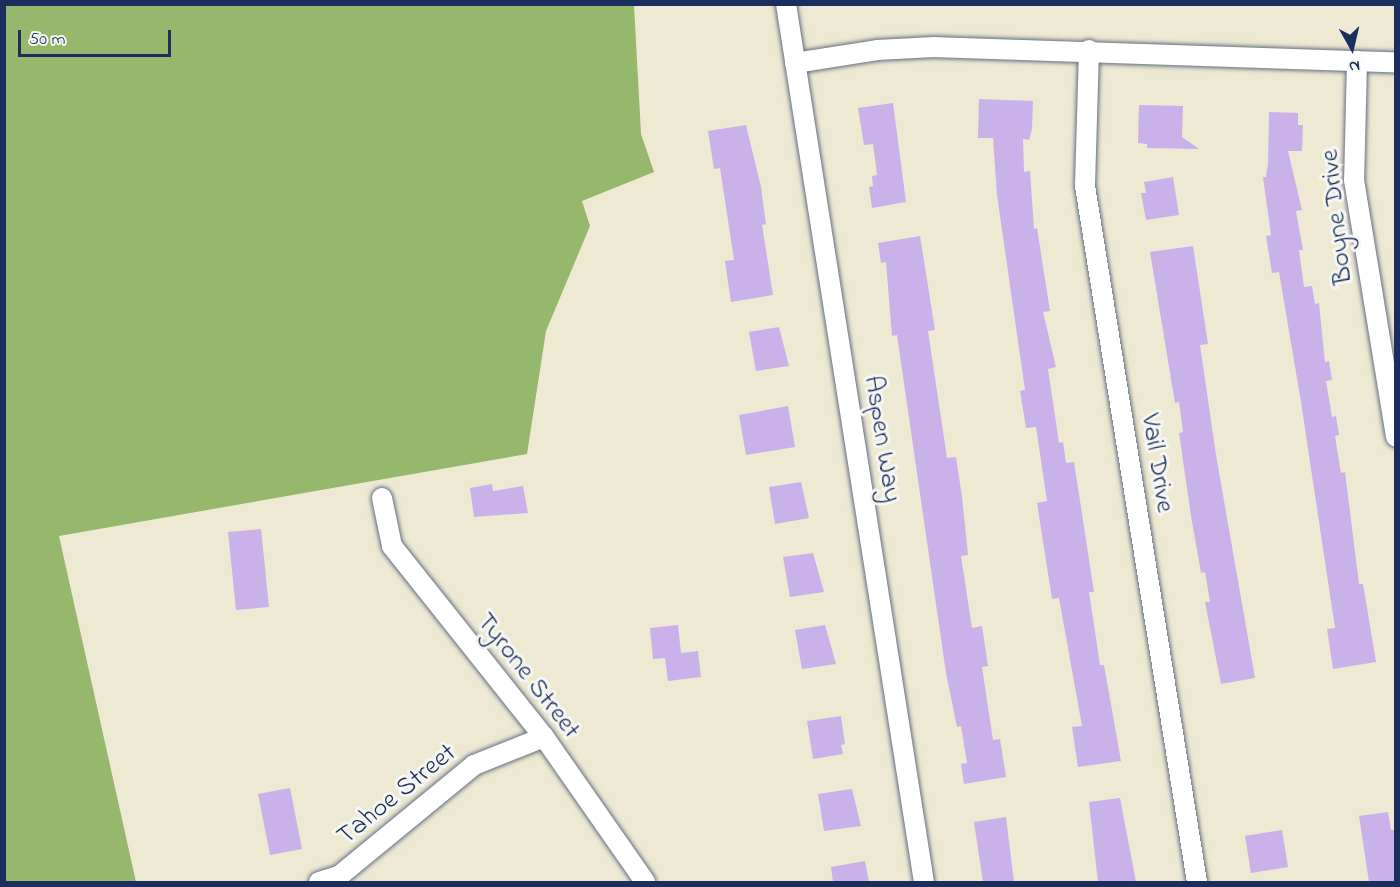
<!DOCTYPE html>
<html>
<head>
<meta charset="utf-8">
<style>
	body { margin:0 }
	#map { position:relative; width:1400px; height:887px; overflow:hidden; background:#eee9d2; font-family:"Indie Flower",sans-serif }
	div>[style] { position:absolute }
	.forest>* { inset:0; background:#95b86c }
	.building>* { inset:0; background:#c9b2ea }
	.roads { filter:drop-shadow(0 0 2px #657087) drop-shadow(0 0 2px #657087) }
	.minor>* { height:20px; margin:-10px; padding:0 10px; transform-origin:10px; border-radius:10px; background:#fff }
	span { translate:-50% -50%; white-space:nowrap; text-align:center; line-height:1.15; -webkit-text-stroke:6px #f6f6f2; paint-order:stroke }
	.street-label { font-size:27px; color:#1b2f5e }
	.frame { position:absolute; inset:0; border:6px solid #1b2f5e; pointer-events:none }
	.north { position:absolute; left:1322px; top:18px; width:60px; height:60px; -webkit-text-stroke:4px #f6f6f2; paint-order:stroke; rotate:172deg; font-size:16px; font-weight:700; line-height:24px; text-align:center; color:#1b2f5e }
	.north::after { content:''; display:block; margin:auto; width:21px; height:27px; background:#1b2f5e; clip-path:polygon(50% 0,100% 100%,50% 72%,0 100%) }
	.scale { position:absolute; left:18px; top:30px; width:153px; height:27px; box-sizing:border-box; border:3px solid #1b2f5e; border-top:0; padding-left:8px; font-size:18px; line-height:21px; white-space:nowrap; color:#1b2f5e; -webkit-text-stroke:4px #f6f6f2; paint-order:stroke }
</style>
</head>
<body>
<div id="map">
	<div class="forest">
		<i style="clip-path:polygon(5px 4px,634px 5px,641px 134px,654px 172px,582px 201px,590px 226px,546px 331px,527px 454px,59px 536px,136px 882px,5px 882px)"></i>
	</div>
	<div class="building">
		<i style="clip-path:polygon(979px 99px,1033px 101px,1032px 129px,1029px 140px,1023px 139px,1024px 172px,1030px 171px,1034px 229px,1037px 228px,1050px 311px,1043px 312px,1056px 367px,1048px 369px,1059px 443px,1063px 442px,1066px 463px,1074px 462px,1094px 592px,1089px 592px,1100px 665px,1104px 665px,1121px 761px,1078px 767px,1072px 727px,1082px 726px,1059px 598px,1052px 599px,1037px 503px,1047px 501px,1036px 427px,1026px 428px,1020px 391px,1025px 390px,997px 195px,993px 138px,978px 138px)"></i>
		<i style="clip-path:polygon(893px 103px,906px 202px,872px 208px,869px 187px,873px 186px,872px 176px,877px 175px,873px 144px,864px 145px,858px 108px)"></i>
		<i style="clip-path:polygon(1139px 105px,1183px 106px,1182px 137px,1199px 149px,1147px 148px,1147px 144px,1138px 143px)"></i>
		<i style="clip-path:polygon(1269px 112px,1298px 113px,1298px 125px,1303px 125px,1302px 151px,1288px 151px,1302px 210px,1296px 211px,1303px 250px,1299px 250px,1304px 287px,1312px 286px,1315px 304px,1319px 303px,1325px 362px,1329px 361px,1332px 380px,1326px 381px,1332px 417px,1336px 416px,1339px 435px,1335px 436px,1341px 473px,1345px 472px,1359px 584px,1363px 584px,1376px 662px,1333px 669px,1327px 629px,1335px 628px,1301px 402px,1279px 272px,1272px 273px,1266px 236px,1271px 235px,1263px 177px,1266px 177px,1268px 163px)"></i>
		<i style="clip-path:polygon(746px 125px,761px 187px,766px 224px,762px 225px,773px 295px,731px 302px,725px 261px,734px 260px,720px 168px,714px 169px,708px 131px)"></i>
		<i style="clip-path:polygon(1173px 177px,1179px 215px,1146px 220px,1141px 193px,1146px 193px,1144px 182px)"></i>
		<i style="clip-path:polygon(920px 236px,935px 330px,928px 331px,947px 458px,956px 457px,962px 497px,968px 555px,961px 556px,972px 628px,982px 626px,988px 666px,982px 667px,993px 740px,1000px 739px,1006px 777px,964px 784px,961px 764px,967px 763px,961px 726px,957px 727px,946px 673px,897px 335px,892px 336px,886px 262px,881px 263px,878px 243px)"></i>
		<i style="clip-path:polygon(1193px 246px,1208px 344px,1200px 345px,1216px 455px,1255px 678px,1221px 684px,1205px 602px,1210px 602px,1205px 572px,1201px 573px,1191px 516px,1179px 433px,1183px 432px,1179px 402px,1175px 403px,1150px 252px)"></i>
		<i style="clip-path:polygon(779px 327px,789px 366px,756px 371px,749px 332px)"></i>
		<i style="clip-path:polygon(788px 406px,795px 447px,746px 455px,739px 415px)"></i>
		<i style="clip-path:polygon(801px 482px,809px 518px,775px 524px,769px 487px)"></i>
		<i style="clip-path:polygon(492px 484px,493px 491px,523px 486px,528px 513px,474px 517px,470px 488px)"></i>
		<i style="clip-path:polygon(261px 529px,269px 607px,236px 610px,228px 532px)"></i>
		<i style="clip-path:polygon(813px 553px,824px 592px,790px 597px,783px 557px)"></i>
		<i style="clip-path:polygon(678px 625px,681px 653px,698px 651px,701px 677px,668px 681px,665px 658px,653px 659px,650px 628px)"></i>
		<i style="clip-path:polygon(825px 625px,836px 664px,802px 669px,795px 630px)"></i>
		<i style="clip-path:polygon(841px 716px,845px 744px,841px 745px,843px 754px,813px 759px,807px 721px)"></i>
		<i style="clip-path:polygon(290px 788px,302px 849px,270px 855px,258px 794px)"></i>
		<i style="clip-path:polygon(852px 789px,861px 826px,824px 831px,818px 794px)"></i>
		<i style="clip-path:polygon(1120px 798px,1136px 882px,1098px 882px,1089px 802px)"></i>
		<i style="clip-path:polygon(1388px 812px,1391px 830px,1395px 830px,1395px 882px,1369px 882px,1359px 816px)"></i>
		<i style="clip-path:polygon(1006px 817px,1014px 882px,983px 882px,974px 822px)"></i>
		<i style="clip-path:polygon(1282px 830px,1288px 867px,1251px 873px,1245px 836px)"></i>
		<i style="clip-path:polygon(865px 861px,869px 882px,833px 882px,831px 867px)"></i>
	</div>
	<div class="roads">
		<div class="minor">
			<i style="left:786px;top:4px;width:889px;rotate:81.07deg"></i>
			<i style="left:1089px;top:50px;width:136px;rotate:91.7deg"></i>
			<i style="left:1085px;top:186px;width:705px;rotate:80.86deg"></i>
			<i style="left:1357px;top:61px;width:119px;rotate:91.4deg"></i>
			<i style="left:1354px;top:180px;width:260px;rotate:80.7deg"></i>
			<i style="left:795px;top:63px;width:83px;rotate:-9deg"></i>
			<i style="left:877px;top:50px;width:57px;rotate:-3deg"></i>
			<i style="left:934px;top:47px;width:462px;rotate:1.9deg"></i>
			<i style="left:382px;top:498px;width:49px;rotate:78.2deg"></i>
			<i style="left:392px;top:546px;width:244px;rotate:51.5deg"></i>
			<i style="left:544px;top:737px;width:177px;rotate:55.1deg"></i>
			<i style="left:319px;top:882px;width:21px;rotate:-17deg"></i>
			<i style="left:339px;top:876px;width:175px;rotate:-39.4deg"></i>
			<i style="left:474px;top:765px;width:75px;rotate:-21.8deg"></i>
		</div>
	</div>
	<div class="street-label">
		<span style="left:1337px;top:217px;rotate:-96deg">Boyne Drive</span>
		<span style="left:882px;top:439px;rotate:81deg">Aspen Way</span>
		<span style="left:1157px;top:463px;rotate:81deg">Vail Drive</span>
		<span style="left:528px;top:676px;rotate:52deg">Tyrone Street</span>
		<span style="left:397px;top:795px;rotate:-39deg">Tahoe Street</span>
	</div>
	<div class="frame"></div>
	<div class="north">N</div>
	<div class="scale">50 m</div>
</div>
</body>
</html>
